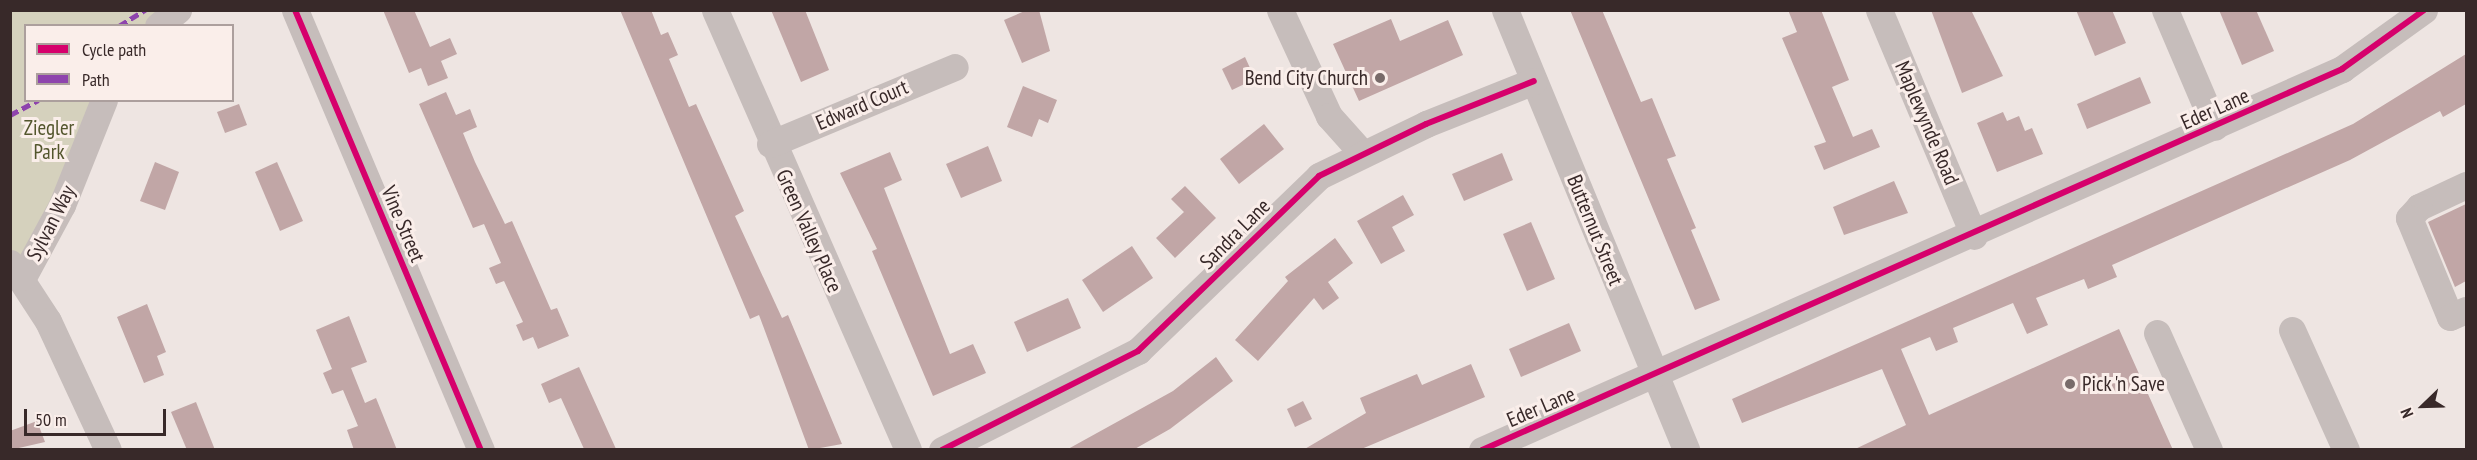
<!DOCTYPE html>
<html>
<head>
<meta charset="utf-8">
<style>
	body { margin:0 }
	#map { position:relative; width:2477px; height:460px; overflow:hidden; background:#eee5e2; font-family:"PT Sans Narrow",sans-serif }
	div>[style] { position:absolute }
	.green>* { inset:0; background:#d5d1bd }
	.building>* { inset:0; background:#c1a6a6 }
	.minor>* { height:27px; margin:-13.5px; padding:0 13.5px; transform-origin:13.5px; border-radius:13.5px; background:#c6bdbb }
	.quiet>* { height:4.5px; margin-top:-2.25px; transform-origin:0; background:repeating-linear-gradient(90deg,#8e44ad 0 9px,transparent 0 13.5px) }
	.cycleway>* { height:6px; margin:-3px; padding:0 3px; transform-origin:3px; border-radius:3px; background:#d6006c }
	.dots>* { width:16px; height:16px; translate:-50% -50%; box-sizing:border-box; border:3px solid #faeeea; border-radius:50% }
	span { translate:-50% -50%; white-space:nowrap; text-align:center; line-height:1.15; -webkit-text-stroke:6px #faeeea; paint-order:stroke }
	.poi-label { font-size:21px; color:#382929 }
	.right { translate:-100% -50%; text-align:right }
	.left { translate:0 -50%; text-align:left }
	.street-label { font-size:21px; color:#382929 }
	.park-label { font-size:21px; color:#53562d }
	.frame { position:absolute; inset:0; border:12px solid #382929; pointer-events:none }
	.legend { position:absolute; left:24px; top:24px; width:210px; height:78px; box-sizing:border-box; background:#faeeea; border:2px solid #ac9f9d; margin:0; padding:8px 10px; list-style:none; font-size:18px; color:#382929 }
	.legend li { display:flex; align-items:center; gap:12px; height:30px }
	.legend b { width:30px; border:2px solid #ac9f9d }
	.north { position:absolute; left:2393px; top:376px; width:60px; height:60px; -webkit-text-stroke:4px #faeeea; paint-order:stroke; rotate:247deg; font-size:16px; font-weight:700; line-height:24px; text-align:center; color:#382929 }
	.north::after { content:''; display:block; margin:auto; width:21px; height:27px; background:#382929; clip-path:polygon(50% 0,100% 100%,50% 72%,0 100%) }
	.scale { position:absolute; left:24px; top:409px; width:142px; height:27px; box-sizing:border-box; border:3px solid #382929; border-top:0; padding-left:8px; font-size:18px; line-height:21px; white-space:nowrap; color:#382929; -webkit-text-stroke:4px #faeeea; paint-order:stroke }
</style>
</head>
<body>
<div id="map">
	<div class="green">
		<i style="clip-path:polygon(10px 11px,178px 11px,158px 25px,26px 26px,26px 100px,104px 101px,23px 277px,10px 263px)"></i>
	</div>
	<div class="building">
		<i style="clip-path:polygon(383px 10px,414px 10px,430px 47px,450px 38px,457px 54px,441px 61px,448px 78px,428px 86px,421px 68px,409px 73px)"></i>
		<i style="clip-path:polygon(620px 10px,651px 10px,661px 35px,668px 32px,678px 55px,669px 59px,689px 107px,696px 104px,744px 211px,735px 216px,782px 318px,788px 315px,842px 444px,809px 450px,759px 315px,750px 319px)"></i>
		<i style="clip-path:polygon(771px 10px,805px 10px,829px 70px,801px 82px)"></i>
		<i style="clip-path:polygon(1027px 10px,1039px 10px,1050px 51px,1022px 63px,1004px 20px)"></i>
		<i style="clip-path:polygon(1570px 10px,1602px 10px,1641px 102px,1652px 98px,1676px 156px,1667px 159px,1696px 228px,1691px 230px,1720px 300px,1695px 310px)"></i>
		<i style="clip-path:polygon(1788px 10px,1821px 10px,1849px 80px,1832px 87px,1853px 137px,1872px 129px,1880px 147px,1824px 170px,1814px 146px,1826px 142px,1782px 38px,1797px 32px)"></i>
		<i style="clip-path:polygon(1931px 10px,1971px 10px,2003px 76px,1962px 93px)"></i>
		<i style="clip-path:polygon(2076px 10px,2112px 10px,2126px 43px,2095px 56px)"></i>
		<i style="clip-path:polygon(2219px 10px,2256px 10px,2274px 51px,2242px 65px)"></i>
		<i style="clip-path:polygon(1391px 19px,1400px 41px,1448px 20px,1463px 55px,1359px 101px,1333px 44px)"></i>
		<i style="clip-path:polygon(2466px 54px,2466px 104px,2443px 117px,2440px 111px,2350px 160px,2112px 265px,2117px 277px,2088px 289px,2084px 279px,2036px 298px,2048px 325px,2027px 334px,2013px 303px,1953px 328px,1958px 342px,1936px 351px,1930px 337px,1901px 349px,1929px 415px,2119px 329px,2173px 450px,1853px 450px,1906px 425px,1882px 369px,1742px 423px,1732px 399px,2353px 124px)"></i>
		<i style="clip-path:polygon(1245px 57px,1255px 79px,1232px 90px,1222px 69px)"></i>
		<i style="clip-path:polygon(2140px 77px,2151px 103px,2087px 129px,2077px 104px)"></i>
		<i style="clip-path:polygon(1023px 86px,1057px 100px,1048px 123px,1039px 119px,1032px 137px,1007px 127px)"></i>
		<i style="clip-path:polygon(446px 92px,456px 115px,470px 109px,477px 127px,463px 133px,475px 162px,505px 224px,512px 221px,551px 310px,557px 308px,569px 336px,538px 349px,533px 337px,523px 341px,516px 325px,523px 322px,504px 281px,496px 284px,489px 268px,501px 263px,484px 224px,473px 228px,419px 104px)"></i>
		<i style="clip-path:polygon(239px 104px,247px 125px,225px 133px,217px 112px)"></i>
		<i style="clip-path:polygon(2003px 112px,2007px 121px,2019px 116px,2025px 131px,2032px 128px,2043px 154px,1997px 172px,1977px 123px)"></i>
		<i style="clip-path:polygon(1264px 124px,1284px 149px,1239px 184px,1220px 159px)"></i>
		<i style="clip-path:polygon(988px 146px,1002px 181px,961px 198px,946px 164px)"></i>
		<i style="clip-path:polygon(890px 152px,902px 180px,884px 188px,950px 354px,973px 344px,986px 373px,933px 396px,872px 251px,877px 249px,840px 173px)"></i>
		<i style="clip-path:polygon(1502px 153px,1513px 180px,1464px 201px,1452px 174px)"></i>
		<i style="clip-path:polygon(155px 162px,179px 172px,165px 210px,140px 201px)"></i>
		<i style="clip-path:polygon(277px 162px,303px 221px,280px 231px,255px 172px)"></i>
		<i style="clip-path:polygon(1894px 181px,1908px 213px,1844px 235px,1833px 207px)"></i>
		<i style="clip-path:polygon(1185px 186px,1216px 218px,1175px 258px,1156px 238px,1184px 212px,1171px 199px)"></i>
		<i style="clip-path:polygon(1403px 195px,1414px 215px,1392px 227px,1405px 251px,1381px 264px,1357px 221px)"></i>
		<i style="clip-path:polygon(2466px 204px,2466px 281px,2455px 287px,2428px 222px)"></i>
		<i style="clip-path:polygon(1531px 222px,1555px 279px,1527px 291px,1503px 234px)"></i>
		<i style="clip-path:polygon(1335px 238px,1353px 263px,1328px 282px,1339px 298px,1323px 310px,1314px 298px,1258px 361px,1235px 340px,1288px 281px,1285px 277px)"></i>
		<i style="clip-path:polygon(1132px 246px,1153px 278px,1103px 312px,1082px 280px)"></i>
		<i style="clip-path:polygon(1068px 298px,1081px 328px,1027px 352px,1014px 322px)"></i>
		<i style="clip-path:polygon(147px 304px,166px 352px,157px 356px,164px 375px,144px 383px,117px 317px)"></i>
		<i style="clip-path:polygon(349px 316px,367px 362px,351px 368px,365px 403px,376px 398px,397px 450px,354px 450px,347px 430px,358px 426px,343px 390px,332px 394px,323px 373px,332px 369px,316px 330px)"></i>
		<i style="clip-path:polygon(1569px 323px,1581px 351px,1521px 377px,1509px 349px)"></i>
		<i style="clip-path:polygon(1216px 357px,1233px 381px,1170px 429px,1133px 450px,1068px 449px,1173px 391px)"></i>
		<i style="clip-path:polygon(1471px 364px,1485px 397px,1359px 450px,1303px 450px,1366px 413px,1360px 398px,1417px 374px,1422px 385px)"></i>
		<i style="clip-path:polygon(579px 367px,616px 449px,584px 449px,561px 398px,549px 403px,541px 384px)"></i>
		<i style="clip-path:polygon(1303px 401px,1312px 419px,1295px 427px,1287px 409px)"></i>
		<i style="clip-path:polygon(196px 402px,215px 450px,187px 450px,171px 412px)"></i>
		<i style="clip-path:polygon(37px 421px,45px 442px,10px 450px,10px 431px)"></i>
	</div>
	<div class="minor">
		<i style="left:295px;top:10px;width:478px;rotate:67.1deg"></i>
		<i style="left:715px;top:10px;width:480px;rotate:66.3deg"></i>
		<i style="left:1280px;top:10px;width:117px;rotate:65.2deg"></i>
		<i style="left:1329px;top:116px;width:51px;rotate:48.2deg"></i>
		<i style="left:1505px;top:10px;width:476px;rotate:67.6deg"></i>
		<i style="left:1879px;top:10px;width:245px;rotate:67.2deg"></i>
		<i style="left:2165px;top:10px;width:127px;rotate:66.9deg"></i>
		<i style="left:158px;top:26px;width:26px;rotate:-39deg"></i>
		<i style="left:770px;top:144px;width:200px;rotate:-22.6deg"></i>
		<i style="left:2466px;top:185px;width:52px;rotate:154.9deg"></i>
		<i style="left:2419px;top:207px;width:15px;rotate:132deg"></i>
		<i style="left:2409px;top:218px;width:107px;rotate:67.5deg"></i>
		<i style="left:2450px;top:317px;width:17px;rotate:-24deg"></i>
		<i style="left:10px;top:263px;width:69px;rotate:56.8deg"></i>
		<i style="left:48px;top:321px;width:142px;rotate:65.1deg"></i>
		<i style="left:23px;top:277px;width:82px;rotate:-61.6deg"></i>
		<i style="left:62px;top:205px;width:113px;rotate:-68.2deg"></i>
		<i style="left:2292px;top:330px;width:132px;rotate:65.8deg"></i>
		<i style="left:2157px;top:333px;width:128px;rotate:66deg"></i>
		<i style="left:942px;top:450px;width:220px;rotate:-26.8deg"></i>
		<i style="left:1138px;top:351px;width:252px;rotate:-44deg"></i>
		<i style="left:1319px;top:176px;width:119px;rotate:-25.9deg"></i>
		<i style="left:1426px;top:124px;width:116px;rotate:-21.7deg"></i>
		<i style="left:1482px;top:450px;width:941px;rotate:-23.89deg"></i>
		<i style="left:2342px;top:69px;width:101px;rotate:-35.7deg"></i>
	</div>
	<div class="quiet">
		<i style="left:119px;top:26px;width:31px;rotate:-32deg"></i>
		<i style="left:10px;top:115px;width:32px;rotate:-28deg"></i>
	</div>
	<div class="cycleway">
		<i style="left:295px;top:10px;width:478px;rotate:67.1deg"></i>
		<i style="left:942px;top:450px;width:220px;rotate:-26.8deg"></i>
		<i style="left:1138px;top:351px;width:252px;rotate:-44deg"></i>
		<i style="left:1319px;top:176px;width:119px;rotate:-25.9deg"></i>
		<i style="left:1426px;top:124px;width:116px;rotate:-21.7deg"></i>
		<i style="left:1482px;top:450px;width:941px;rotate:-23.89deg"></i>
		<i style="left:2342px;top:69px;width:101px;rotate:-35.7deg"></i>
	</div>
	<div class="dots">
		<i style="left:1380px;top:78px;background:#786b6a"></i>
		<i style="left:2070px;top:384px;background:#786b6a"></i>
	</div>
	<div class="poi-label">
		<span class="right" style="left:1368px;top:78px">Bend City Church</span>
		<span class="left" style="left:2082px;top:384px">Pick 'n Save</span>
	</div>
	<div class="street-label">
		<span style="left:862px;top:105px;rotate:-23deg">Edward Court</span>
		<span style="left:2215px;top:109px;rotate:-24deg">Eder Lane</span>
		<span style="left:1927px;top:123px;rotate:67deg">Maplewynde Road</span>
		<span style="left:51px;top:223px;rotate:-63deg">Sylvan Way</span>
		<span style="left:403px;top:224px;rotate:67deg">Vine Street</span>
		<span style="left:1595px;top:230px;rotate:68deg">Butternut Street</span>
		<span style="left:809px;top:231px;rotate:66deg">Green Valley Place</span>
		<span style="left:1235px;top:234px;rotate:-45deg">Sandra Lane</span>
		<span style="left:1541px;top:407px;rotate:-23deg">Eder Lane</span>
	</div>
	<div class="park-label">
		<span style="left:49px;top:140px">Ziegler<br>Park</span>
	</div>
	<div class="frame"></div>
	<ul class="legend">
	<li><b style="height:8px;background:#d6006c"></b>Cycle path</li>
	<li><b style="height:8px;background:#8e44ad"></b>Path</li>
	</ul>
	<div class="north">N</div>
	<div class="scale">50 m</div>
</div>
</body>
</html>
